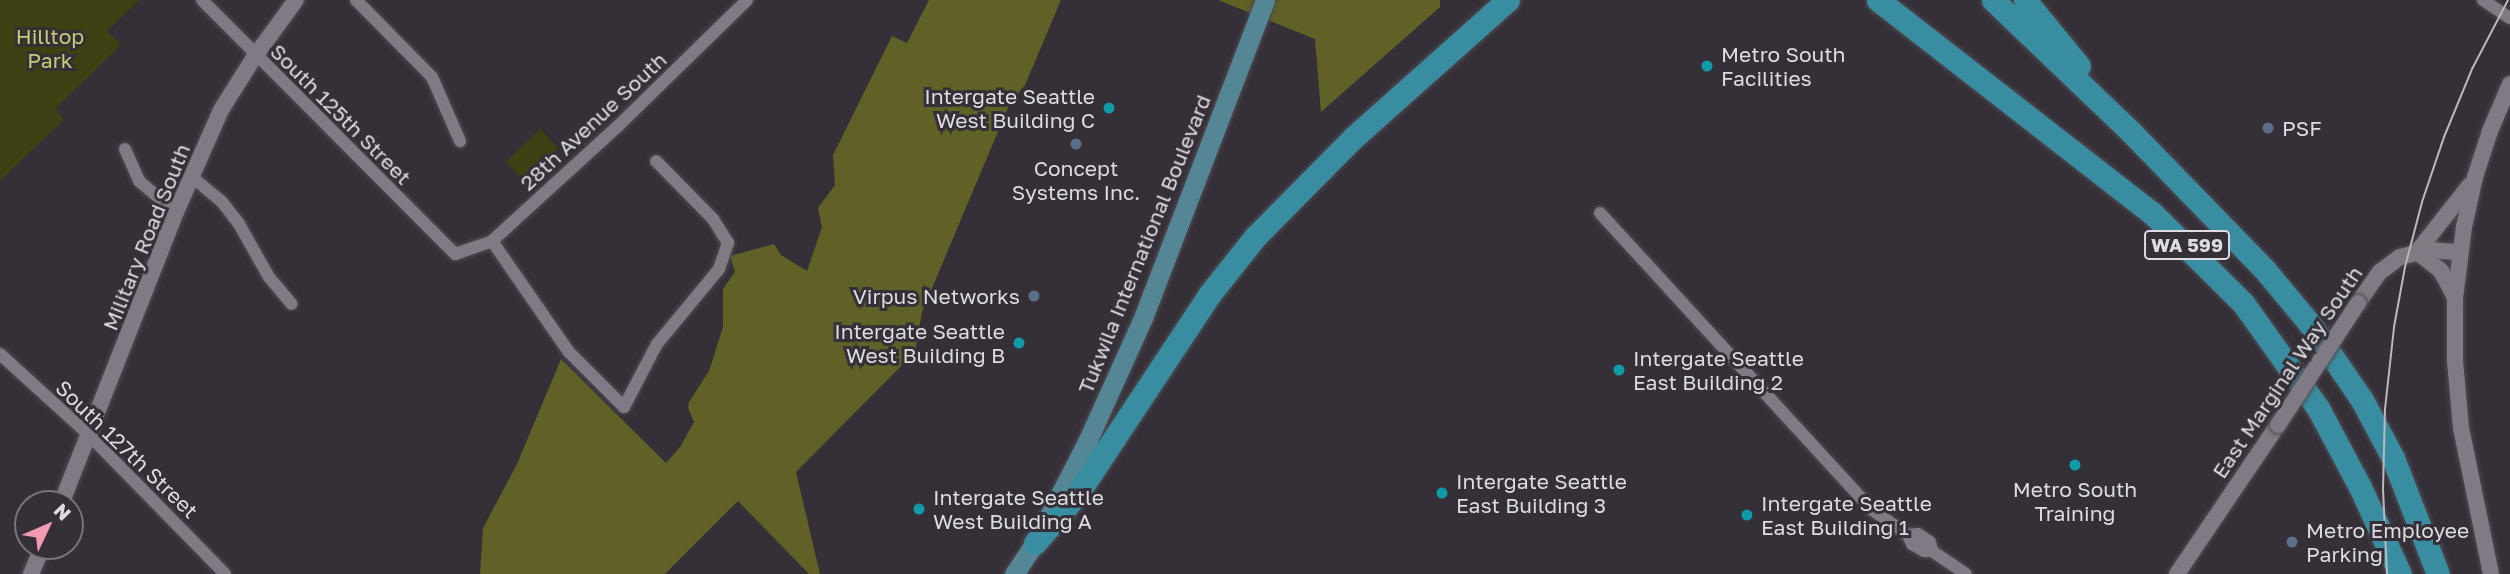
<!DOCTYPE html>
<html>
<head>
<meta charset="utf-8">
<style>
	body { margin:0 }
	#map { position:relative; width:2510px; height:574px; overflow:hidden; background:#352f38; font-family:"Golos Text",sans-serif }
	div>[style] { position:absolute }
	.green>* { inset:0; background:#404113 }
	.forest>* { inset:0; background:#5f6126 }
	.roads { filter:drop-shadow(0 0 2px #4e4b52) drop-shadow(0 0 2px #4e4b52) }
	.minor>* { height:12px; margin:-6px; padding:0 6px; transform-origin:6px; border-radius:6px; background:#807a84 }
	.tertiary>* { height:16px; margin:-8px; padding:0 8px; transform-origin:8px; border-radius:8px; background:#807a84 }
	.primary>* { height:19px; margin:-9.5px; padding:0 9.5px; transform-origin:9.5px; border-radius:9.5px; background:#558695 }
	.motorway>* { height:23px; margin:-11.5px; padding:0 11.5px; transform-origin:11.5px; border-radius:11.5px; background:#388ea0 }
	.tram>* { height:2px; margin:-1px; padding:0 1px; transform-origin:1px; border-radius:1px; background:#bcb8bf }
	.bridges { filter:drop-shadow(0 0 2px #4e4b52) drop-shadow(0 0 2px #4e4b52) }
	.tertiary-bridge>* { height:16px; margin:-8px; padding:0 8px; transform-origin:8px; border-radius:8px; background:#807a84 }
	.dots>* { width:19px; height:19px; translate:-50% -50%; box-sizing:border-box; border:4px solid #352f38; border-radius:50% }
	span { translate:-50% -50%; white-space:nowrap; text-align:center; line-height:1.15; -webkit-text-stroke:6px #352f38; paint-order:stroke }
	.shield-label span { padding:2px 5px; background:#352f38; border:2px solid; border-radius:5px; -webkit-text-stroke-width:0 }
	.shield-label { font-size:19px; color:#dedbe1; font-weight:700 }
	.park-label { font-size:21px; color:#c8cc76 }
	.poi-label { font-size:21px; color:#dedbe1 }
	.left { translate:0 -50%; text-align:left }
	.right { translate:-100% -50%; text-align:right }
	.street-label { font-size:21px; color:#dedbe1 }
	.north { position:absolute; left:14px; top:490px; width:70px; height:70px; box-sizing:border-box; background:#352f38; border:2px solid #79747c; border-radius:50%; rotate:46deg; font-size:19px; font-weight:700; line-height:28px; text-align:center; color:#dedbe1 }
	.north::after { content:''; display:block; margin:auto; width:24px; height:32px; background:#f19ab1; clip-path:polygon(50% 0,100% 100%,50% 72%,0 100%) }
</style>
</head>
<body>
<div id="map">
	<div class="green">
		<i style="clip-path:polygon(0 0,139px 0,107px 31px,121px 45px,55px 109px,64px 119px,0 181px)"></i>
		<i style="clip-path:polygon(540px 129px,558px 148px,524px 180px,506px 162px)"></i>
	</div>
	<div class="forest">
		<i style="clip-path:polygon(929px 0,1061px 0,1025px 85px,1010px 103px,922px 312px,915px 352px,796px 472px,820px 574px,809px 574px,738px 501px,665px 574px,480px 574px,483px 528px,517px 464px,561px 359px,666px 463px,680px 447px,694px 422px,688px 408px,689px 402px,709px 371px,723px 327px,723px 289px,735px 272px,730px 256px,774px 244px,781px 255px,807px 271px,822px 227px,818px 208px,835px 185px,833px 155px,892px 36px,907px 43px)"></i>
		<i style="clip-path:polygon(1218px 0,1440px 0,1440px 7px,1321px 112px,1315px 39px)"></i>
	</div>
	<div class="roads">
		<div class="minor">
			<i style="left:202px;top:0;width:359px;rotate:45.1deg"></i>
			<i style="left:455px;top:254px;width:39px;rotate:-19deg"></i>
			<i style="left:492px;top:241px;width:171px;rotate:-42.4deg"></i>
			<i style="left:618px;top:126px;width:180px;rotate:-44.3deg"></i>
			<i style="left:356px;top:0;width:108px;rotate:45.4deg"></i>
			<i style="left:432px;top:77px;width:70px;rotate:66.4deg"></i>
			<i style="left:2483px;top:0;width:32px;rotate:34deg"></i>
			<i style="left:125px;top:149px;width:35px;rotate:66deg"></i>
			<i style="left:139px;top:181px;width:48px;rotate:40deg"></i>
			<i style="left:191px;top:176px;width:40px;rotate:40deg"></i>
			<i style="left:222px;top:202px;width:28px;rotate:52deg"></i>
			<i style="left:239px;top:224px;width:61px;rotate:60.5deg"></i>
			<i style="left:269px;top:277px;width:35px;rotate:50deg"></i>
			<i style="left:1600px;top:213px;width:401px;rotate:47.5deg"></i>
			<i style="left:1871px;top:509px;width:45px;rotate:35.1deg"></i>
			<i style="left:1908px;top:535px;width:10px;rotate:66deg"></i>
			<i style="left:1912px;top:544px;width:14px;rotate:30deg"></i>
			<i style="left:1924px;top:551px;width:8px"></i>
			<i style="left:1932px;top:551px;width:41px;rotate:34.1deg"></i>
			<i style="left:492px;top:241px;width:135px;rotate:55.3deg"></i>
			<i style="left:569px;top:352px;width:78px;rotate:45deg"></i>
			<i style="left:624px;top:407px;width:71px;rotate:-62.4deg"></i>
			<i style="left:657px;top:344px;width:97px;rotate:-50.4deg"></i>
			<i style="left:719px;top:269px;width:28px;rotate:-71deg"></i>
			<i style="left:728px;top:243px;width:28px;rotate:-122deg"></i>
			<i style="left:713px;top:219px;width:81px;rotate:-134.5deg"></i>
			<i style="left:0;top:354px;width:122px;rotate:42.3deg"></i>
			<i style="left:90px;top:436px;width:193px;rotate:45.6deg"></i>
			<i style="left:1908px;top:535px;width:10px;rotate:-6deg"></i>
			<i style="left:1918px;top:534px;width:14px;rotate:34deg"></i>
			<i style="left:1930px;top:542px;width:9px;rotate:77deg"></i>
		</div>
		<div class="tertiary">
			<i style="left:2417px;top:252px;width:85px;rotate:-51.7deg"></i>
			<i style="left:2417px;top:252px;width:31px;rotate:38deg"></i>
			<i style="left:2441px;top:271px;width:30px;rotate:62deg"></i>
			<i style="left:2358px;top:303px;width:38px;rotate:-55deg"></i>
			<i style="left:2380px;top:272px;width:25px;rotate:-37deg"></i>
			<i style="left:2400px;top:257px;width:30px;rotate:-14deg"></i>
			<i style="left:2429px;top:250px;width:31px;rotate:4deg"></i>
			<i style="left:61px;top:504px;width:314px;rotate:-68.5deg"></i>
			<i style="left:176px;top:212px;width:111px;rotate:-66.2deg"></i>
			<i style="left:221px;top:110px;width:64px;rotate:-57.8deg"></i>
			<i style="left:255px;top:56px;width:69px;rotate:-53.8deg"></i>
			<i style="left:31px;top:574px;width:30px;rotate:-67deg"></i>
			<i style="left:2177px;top:574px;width:180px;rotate:-55.9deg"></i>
			<i style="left:2491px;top:574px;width:149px;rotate:-101.6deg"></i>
			<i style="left:2461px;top:428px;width:67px;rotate:-95.1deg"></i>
			<i style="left:2455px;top:361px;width:63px;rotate:-90deg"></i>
			<i style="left:2455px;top:298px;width:72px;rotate:-82.8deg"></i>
			<i style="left:2464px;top:227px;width:51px;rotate:-77.6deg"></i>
			<i style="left:2475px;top:177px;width:48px;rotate:-71.9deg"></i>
			<i style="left:2490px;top:131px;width:51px;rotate:-66.9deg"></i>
		</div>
		<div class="primary">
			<i style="left:1014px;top:574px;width:37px;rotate:-56deg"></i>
			<i style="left:1035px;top:543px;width:114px;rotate:-62.8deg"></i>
			<i style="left:1087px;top:442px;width:136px;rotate:-65.7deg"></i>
			<i style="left:1143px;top:318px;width:341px;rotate:-69deg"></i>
		</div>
		<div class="motorway">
			<i style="left:1878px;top:0;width:347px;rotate:37.9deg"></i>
			<i style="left:2152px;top:213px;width:128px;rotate:44.7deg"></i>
			<i style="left:2243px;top:303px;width:129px;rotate:54.5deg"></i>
			<i style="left:2318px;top:408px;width:89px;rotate:62deg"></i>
			<i style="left:2360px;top:487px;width:96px;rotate:65.3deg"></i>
			<i style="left:1993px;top:0;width:191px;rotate:43.7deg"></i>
			<i style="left:2131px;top:132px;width:192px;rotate:45.8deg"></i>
			<i style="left:2265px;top:270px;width:70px;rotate:50.2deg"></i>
			<i style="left:2310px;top:324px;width:92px;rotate:55.6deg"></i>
			<i style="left:2362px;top:400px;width:66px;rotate:61.9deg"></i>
			<i style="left:2393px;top:458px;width:124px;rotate:68.8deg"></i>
			<i style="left:2025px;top:0;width:85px;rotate:50.7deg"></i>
			<i style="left:1035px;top:543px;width:66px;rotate:-49.3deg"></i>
			<i style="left:1078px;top:493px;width:237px;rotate:-56.5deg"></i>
			<i style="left:1209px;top:295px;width:74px;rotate:-51.6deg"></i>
			<i style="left:1255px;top:237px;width:141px;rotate:-45.3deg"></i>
			<i style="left:1354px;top:137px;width:206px;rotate:-41.7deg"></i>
		</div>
	</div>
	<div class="tram">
		<i style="left:2387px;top:574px;width:84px;rotate:-92.7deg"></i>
		<i style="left:2383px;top:490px;width:81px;rotate:-88.6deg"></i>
		<i style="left:2385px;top:409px;width:82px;rotate:-83.7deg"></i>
		<i style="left:2394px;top:327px;width:61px;rotate:-79.6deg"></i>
		<i style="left:2405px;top:267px;width:67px;rotate:-75.3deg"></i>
		<i style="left:2422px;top:202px;width:69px;rotate:-71.3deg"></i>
		<i style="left:2444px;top:137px;width:74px;rotate:-67.6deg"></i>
		<i style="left:2472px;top:69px;width:78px;rotate:-62.4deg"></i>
	</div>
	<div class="bridges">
		<div class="tertiary-bridge">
			<i style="left:2278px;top:425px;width:146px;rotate:-56.7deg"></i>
		</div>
	</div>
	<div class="dots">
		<i style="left:1707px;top:66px;background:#0f9aa8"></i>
		<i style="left:1109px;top:108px;background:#0f9aa8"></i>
		<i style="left:2268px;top:128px;background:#5c6f8a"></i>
		<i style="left:1076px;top:144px;background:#5c6f8a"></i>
		<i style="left:1034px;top:296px;background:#5c6f8a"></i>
		<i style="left:1019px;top:343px;background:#0f9aa8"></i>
		<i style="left:1619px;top:370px;background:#0f9aa8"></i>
		<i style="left:2075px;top:465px;background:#0f9aa8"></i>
		<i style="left:1442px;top:493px;background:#0f9aa8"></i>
		<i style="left:919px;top:509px;background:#0f9aa8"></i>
		<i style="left:1747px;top:515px;background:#0f9aa8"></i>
		<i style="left:2292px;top:542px;background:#5c6f8a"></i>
	</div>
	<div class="shield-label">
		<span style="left:2187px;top:245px">WA 599</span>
	</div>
	<div class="park-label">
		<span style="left:50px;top:48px">Hilltop<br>Park</span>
	</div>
	<div class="poi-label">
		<span class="left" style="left:1721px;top:66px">Metro South<br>Facilities</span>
		<span class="right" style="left:1095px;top:108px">Intergate Seattle<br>West Building C</span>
		<span class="left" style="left:2282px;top:128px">PSF</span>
		<span style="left:1076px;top:180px">Concept<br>Systems Inc.</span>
		<span class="right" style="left:1020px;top:296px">Virpus Networks</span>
		<span class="right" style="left:1005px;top:343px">Intergate Seattle<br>West Building B</span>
		<span class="left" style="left:1633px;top:370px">Intergate Seattle<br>East Building 2</span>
		<span class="left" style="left:1456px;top:493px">Intergate Seattle<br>East Building 3</span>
		<span style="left:2075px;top:501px">Metro South<br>Training</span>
		<span class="left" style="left:933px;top:509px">Intergate Seattle<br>West Building A</span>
		<span class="left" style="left:1761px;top:515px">Intergate Seattle<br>East Building 1</span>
		<span class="left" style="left:2306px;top:542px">Metro Employee<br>Parking</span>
	</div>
	<div class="street-label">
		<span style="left:341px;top:114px;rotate:45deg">South 125th Street</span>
		<span style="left:593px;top:121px;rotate:-43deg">28th Avenue South</span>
		<span style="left:146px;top:237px;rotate:-68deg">Military Road South</span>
		<span style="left:1144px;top:244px;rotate:-68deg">Tukwila International Boulevard</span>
		<span style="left:2287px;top:372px;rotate:-56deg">East Marginal Way South</span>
		<span style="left:127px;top:449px;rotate:44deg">South 127th Street</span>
	</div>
	<div class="north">N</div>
</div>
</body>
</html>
